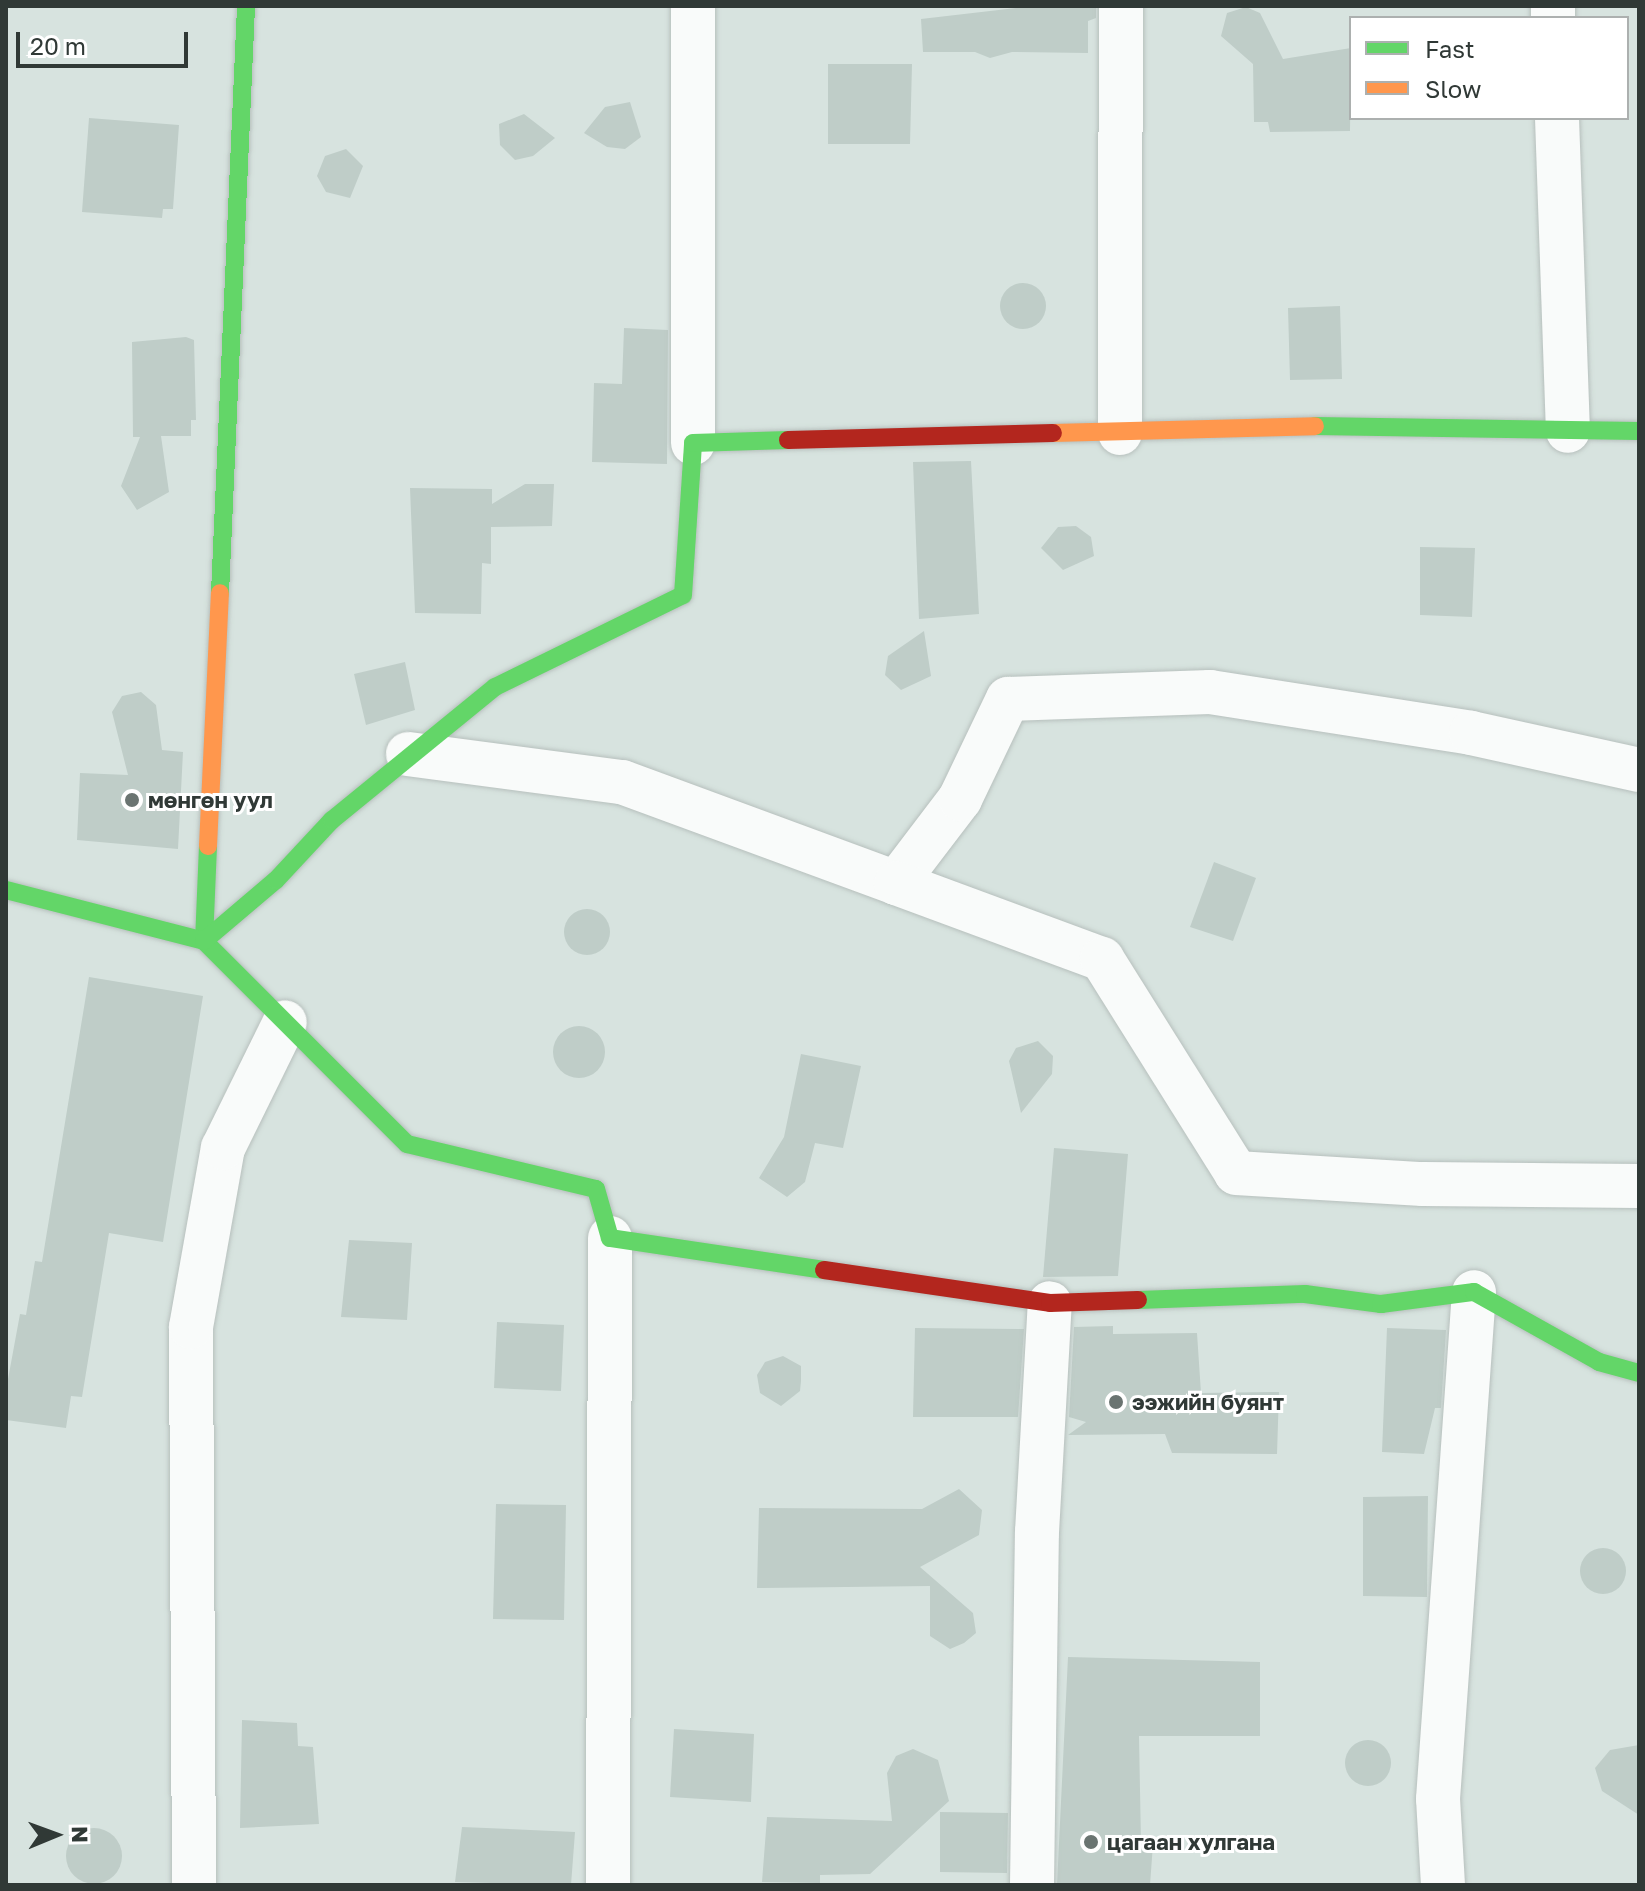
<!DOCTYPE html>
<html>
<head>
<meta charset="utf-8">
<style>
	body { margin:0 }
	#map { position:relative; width:1645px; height:1891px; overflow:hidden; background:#d7e3df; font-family:"Golos Text",sans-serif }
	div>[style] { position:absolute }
	.building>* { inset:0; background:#bfcdc8 }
	.round { border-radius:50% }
	.roads { filter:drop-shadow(0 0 2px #b7c0bd) drop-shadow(0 0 2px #b7c0bd) }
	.street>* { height:44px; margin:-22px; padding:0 22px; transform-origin:22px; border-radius:22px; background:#f9fbfa }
	.fast>* { height:18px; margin:-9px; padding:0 9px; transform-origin:9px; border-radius:9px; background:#63d668 }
	.slow>* { height:18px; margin:-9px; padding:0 9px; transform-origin:9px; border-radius:9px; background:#ff974d }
	.jam>* { height:18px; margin:-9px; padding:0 9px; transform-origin:9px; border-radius:9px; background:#b3261e }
	.dots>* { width:22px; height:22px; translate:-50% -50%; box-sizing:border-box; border:4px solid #fff; border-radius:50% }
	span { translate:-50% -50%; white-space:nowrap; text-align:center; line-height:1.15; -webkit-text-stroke:6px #fff; paint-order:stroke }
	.poi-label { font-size:22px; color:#303936; font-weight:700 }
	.left { translate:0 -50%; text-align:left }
	.frame { position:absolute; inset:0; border:8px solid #303936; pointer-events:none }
	.legend { position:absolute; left:1349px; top:16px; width:280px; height:104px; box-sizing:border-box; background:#fff; border:2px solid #acb0af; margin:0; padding:10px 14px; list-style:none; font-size:24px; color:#303936 }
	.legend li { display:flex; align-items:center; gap:16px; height:40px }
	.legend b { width:40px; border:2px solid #acb0af }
	.north { position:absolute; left:16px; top:1795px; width:80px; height:80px; -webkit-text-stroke:6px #fff; paint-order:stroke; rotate:89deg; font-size:22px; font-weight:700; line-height:32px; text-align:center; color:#303936 }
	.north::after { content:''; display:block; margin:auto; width:28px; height:36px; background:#303936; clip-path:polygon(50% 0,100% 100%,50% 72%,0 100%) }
	.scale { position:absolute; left:16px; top:32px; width:172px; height:36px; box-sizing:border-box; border:4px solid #303936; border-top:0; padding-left:10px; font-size:24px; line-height:28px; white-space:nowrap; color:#303936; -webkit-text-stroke:6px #fff; paint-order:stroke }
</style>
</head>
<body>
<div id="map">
	<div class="building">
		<i style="clip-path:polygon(1032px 6px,1096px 6px,1096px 18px,1088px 21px,1088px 53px,1012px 52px,990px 58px,975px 52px,923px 52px,921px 19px)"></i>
		<i style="clip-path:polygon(1246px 7px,1260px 13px,1283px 59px,1351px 48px,1350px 131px,1270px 132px,1268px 122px,1254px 122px,1253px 64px,1221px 36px,1227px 13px)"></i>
		<i style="clip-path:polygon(828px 64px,912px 64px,910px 144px,828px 144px)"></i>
		<i style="clip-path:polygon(630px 102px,641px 137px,625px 149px,607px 147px,584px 133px,605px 107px)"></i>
		<i style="clip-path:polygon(524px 114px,555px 138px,533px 156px,515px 160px,500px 145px,499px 124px)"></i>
		<i style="clip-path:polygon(89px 118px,179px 125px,173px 209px,163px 209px,162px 218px,82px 212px)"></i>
		<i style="clip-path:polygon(346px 149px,363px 166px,350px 198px,326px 192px,317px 176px,325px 156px)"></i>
		<i class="round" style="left:1000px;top:283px;width:46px;height:46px"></i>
		<i style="clip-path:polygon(1340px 306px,1342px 379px,1290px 380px,1288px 308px)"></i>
		<i style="clip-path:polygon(624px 328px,668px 330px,667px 464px,592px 462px,594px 383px,622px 384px)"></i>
		<i style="clip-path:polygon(186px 337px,194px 340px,196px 420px,191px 420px,191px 436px,161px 436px,169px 492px,137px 510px,121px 486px,140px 437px,133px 437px,132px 342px)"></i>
		<i style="clip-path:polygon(971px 461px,979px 614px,919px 619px,913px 462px)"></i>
		<i style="clip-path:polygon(525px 484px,554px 484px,552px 526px,491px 527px,491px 564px,482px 563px,481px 614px,415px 613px,410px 488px,492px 489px,492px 504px)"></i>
		<i style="clip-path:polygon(1076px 526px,1091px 537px,1094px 556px,1063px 570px,1041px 548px,1058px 527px)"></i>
		<i style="clip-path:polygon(1420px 547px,1475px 548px,1472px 617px,1420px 615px)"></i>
		<i style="clip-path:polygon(924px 631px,931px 676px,901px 690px,885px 675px,888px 656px)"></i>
		<i style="clip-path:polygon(405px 662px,415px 710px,366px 725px,354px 674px)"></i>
		<i style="clip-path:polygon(141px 692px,156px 705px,162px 750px,183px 752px,178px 849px,77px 840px,80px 773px,128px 775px,112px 712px,122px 696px)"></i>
		<i style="clip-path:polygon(1214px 862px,1256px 878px,1233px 941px,1190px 927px)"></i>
		<i class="round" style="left:564px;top:909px;width:46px;height:46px"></i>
		<i style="clip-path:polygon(89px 977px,203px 996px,163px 1242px,109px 1233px,82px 1397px,71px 1396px,66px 1428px,6px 1420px,6px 1390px,20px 1314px,26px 1315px,35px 1261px,42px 1262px)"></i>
		<i class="round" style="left:553px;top:1026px;width:52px;height:52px"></i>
		<i style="clip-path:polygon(1038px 1041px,1053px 1056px,1052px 1074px,1021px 1113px,1009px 1061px,1016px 1048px)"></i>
		<i style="clip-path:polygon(801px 1054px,861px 1066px,843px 1148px,815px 1143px,805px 1182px,787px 1197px,759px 1178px,784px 1137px)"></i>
		<i style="clip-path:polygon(1054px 1148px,1128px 1154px,1118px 1276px,1043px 1277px)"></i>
		<i style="clip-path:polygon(349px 1240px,412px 1243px,407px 1320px,341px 1317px)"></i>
		<i style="clip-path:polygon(497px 1322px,564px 1325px,561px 1391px,494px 1388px)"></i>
		<i style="clip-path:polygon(1113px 1326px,1113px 1334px,1197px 1333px,1201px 1393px,1279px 1392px,1277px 1454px,1172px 1453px,1165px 1434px,1068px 1435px,1086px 1422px,1069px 1417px,1074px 1327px)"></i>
		<i style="clip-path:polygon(915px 1328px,1024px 1329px,1018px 1417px,913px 1417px)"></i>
		<i style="clip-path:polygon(1387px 1328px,1446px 1330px,1441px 1408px,1435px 1408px,1424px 1454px,1382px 1452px)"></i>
		<i style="clip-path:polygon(783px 1356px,801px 1366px,801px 1381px,800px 1391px,781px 1406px,760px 1393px,757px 1375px,765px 1362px)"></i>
		<i style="clip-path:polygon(959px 1489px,982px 1510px,979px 1535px,920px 1567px,973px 1613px,976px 1633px,964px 1643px,950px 1649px,930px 1636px,930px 1586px,757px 1588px,759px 1508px,922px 1509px)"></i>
		<i style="clip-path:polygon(1428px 1496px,1427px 1597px,1363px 1596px,1363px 1497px)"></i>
		<i style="clip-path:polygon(496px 1504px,566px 1505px,564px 1620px,493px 1619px)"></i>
		<i class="round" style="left:1580px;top:1548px;width:46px;height:46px"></i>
		<i style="clip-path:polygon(1068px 1657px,1260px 1662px,1260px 1736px,1139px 1736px,1141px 1843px,1153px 1844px,1150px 1885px,1057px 1885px)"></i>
		<i style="clip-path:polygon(242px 1720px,297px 1723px,298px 1746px,313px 1747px,319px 1824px,240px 1828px)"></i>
		<i style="clip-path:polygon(674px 1729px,754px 1734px,751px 1802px,670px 1797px)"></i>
		<i class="round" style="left:1345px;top:1740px;width:46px;height:46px"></i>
		<i style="clip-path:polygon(1639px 1745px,1639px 1815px,1602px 1791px,1595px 1768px,1610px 1750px)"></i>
		<i style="clip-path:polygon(913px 1749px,938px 1760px,949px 1801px,870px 1874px,820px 1875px,820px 1883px,762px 1882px,767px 1817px,892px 1821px,887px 1773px,896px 1756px)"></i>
		<i style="clip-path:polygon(940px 1812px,1008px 1813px,1007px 1873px,940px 1872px)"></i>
		<i style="clip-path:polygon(462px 1827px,575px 1832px,571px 1885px,455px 1882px)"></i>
		<i class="round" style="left:66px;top:1828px;width:56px;height:56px"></i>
	</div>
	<div class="roads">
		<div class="street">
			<i style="left:1553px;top:6px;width:12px;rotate:90deg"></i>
			<i style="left:1557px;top:118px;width:313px;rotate:88deg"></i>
			<i style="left:1120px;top:433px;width:427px;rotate:-89.9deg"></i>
			<i style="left:693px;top:443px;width:437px;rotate:-90deg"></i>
			<i style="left:408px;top:754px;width:216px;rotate:7.5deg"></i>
			<i style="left:622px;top:782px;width:292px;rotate:20.2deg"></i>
			<i style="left:896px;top:883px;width:106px;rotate:-52.7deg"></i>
			<i style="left:960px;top:799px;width:111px;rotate:-64.4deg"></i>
			<i style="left:1008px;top:699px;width:202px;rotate:-2deg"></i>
			<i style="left:1210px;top:692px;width:264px;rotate:8.9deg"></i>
			<i style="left:1471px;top:733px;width:172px;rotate:12.4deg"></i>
			<i style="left:896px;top:883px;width:220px;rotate:20.3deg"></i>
			<i style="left:1102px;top:959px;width:252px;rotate:57.9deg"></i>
			<i style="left:1236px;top:1173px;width:187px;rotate:3.4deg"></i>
			<i style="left:1423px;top:1184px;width:216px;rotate:0.5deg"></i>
			<i style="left:194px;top:1885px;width:558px;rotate:-90.31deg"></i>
			<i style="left:191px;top:1327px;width:182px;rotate:-79.9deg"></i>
			<i style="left:223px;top:1148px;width:140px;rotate:-63.8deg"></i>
			<i style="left:608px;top:1885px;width:647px;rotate:-89.82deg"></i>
			<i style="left:1032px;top:1885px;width:353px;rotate:-89.2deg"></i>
			<i style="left:1037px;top:1532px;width:229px;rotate:-86.8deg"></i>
			<i style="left:1443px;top:1885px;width:86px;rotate:-93.3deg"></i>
			<i style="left:1438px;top:1799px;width:508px;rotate:-85.94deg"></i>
		</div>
		<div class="fast">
			<i style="left:1315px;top:426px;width:324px;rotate:0.9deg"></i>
			<i style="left:220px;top:593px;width:588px;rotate:-87.46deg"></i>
			<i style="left:208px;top:846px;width:95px;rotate:92.4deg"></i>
			<i style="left:204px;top:941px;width:287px;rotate:45deg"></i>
			<i style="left:407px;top:1144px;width:194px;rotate:13.4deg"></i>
			<i style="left:596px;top:1189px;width:51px;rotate:74.1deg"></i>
			<i style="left:610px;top:1238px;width:216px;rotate:8.5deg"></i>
			<i style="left:6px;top:890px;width:204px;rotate:14.4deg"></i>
			<i style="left:204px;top:941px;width:94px;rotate:-40.3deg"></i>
			<i style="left:276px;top:880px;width:82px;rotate:-47deg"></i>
			<i style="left:332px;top:820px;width:210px;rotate:-39.2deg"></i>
			<i style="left:495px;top:687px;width:209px;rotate:-26.1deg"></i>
			<i style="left:683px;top:595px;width:152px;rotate:-86.2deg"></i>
			<i style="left:693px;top:443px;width:95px;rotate:-1.8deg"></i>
			<i style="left:1138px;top:1300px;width:167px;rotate:-2.1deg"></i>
			<i style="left:1305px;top:1294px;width:77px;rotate:7.5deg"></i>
			<i style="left:1381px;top:1304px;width:94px;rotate:-7.4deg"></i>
			<i style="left:1474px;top:1292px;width:143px;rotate:29.2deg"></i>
			<i style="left:1599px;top:1362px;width:41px;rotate:15.4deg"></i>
		</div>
		<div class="slow">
			<i style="left:1053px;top:433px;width:262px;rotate:-1.5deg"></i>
			<i style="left:208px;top:846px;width:253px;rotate:-87.3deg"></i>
		</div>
		<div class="jam">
			<i style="left:788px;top:440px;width:265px;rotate:-1.5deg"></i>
			<i style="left:824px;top:1270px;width:228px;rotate:8.3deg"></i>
			<i style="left:1050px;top:1303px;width:88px;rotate:-2deg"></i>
		</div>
	</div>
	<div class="dots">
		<i style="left:132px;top:800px;background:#6a7471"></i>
		<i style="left:1116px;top:1402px;background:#6a7471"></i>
		<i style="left:1091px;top:1842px;background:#6a7471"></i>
	</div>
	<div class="poi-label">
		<span class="left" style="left:148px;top:800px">мөнгөн уул</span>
		<span class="left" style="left:1132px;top:1402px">ээжийн буянт</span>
		<span class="left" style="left:1107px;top:1842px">цагаан хулгана</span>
	</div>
	<div class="frame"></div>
	<ul class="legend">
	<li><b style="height:10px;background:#63d668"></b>Fast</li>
	<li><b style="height:10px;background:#ff974d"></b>Slow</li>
	</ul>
	<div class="north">N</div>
	<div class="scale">20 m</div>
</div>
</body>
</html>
